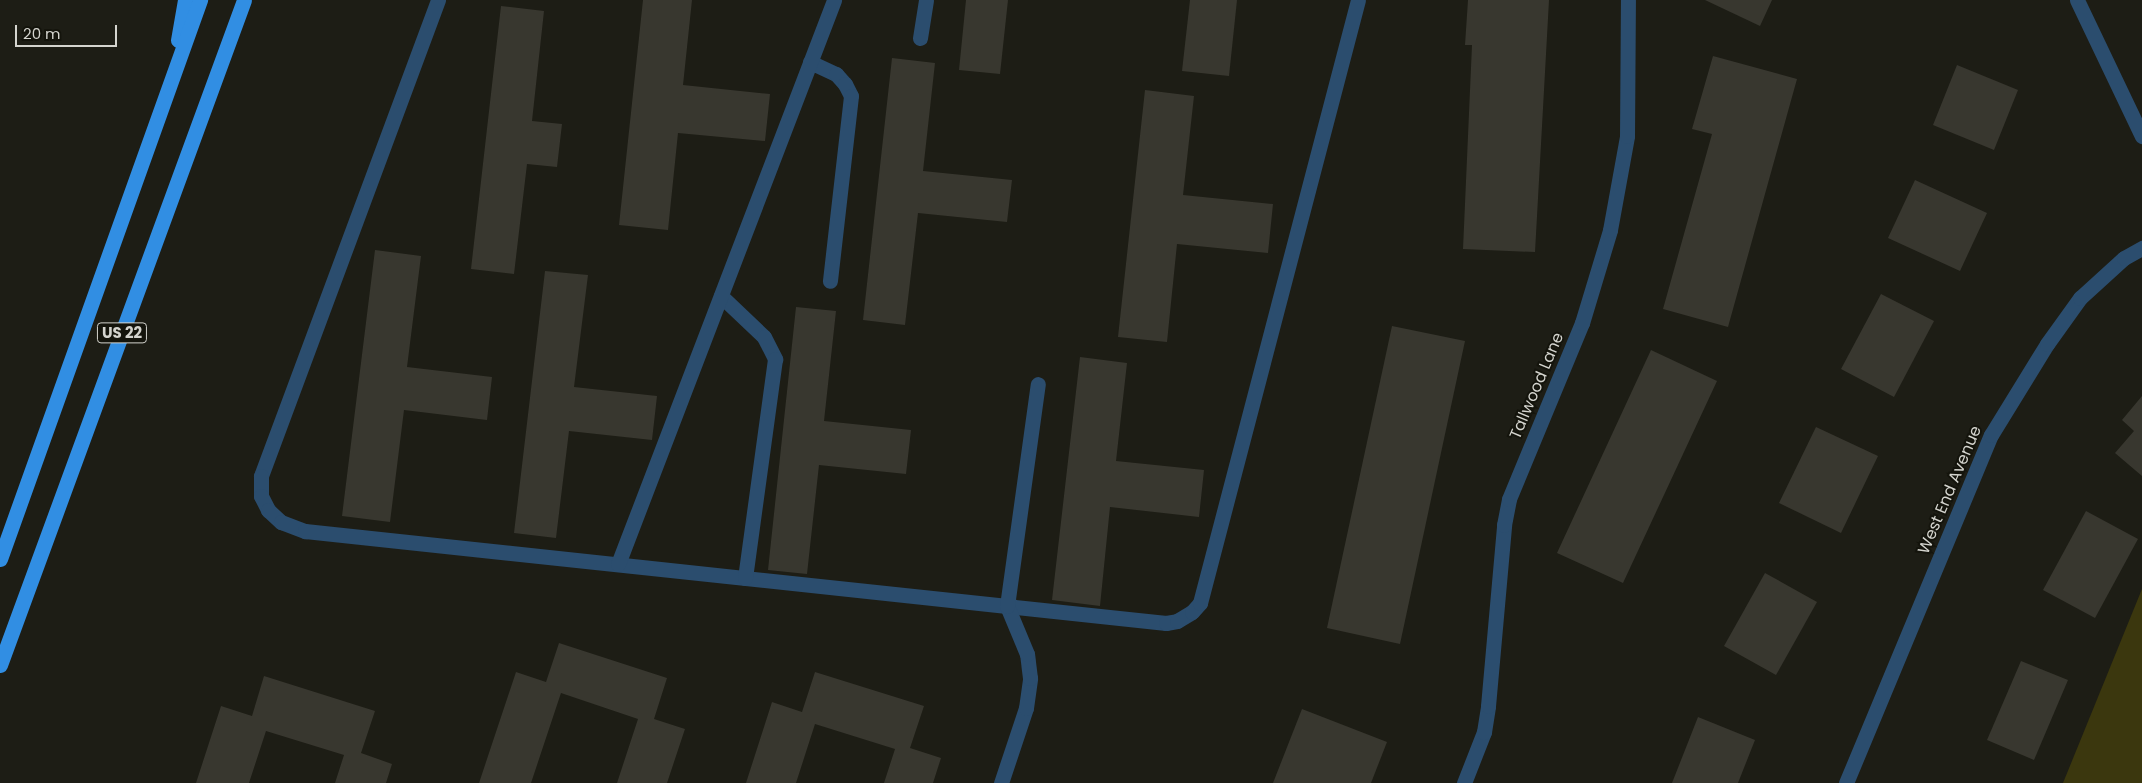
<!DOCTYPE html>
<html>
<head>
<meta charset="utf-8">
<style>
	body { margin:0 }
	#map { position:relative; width:2142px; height:783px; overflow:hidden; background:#1d1d15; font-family:Poppins,sans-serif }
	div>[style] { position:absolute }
	.green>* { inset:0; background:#3b370e }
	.building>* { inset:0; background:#38372f }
	.lane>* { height:15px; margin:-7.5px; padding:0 7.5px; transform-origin:7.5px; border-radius:7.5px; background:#2b4d6e }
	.street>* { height:15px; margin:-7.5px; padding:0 7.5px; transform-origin:7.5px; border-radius:7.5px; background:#2b4d6e }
	.highway>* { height:15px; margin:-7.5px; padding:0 7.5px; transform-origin:7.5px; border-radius:7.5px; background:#318ee3 }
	span { translate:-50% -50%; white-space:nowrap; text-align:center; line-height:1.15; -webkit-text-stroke:4px #14140c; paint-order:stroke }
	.shield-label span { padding:1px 4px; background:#14140c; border:1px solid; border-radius:4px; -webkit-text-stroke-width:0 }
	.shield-label { font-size:15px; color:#d4d4ce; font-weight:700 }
	.street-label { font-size:16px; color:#d4d4ce }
	.scale { position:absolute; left:15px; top:25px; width:102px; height:22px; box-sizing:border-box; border:2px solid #d4d4ce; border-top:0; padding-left:6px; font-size:15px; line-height:18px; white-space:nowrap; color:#d4d4ce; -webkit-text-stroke:4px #14140c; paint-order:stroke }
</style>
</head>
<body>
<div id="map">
	<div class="green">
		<i style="clip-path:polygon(2142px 589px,2142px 783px,2063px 783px)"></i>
	</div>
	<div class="building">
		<i style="clip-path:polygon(643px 0,692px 0,683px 85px,770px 94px,765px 141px,678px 133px,668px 230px,619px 225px)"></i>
		<i style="clip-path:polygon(966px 0,1008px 0,1000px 74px,959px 70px)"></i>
		<i style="clip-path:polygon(1190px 0,1237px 0,1229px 76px,1182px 71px)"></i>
		<i style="clip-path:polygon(1468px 0,1549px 0,1535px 252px,1463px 249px,1472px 45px,1465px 45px)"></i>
		<i style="clip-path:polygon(1705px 0,1772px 0,1760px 26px)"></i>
		<i style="clip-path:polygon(501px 6px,544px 11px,532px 121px,562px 124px,557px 167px,527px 164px,514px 274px,471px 269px)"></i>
		<i style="clip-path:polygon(1713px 56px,1797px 79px,1728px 327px,1663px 309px,1712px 134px,1692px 129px)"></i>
		<i style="clip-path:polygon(892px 58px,935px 63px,923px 171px,1012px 180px,1007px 222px,918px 213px,905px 325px,863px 320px)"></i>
		<i style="clip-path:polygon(1957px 65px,2018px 90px,1994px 150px,1933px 125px)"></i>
		<i style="clip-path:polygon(1145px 90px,1194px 96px,1183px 195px,1273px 204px,1268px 253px,1177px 244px,1167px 342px,1118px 337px)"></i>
		<i style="clip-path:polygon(1915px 180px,1987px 213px,1960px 271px,1888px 238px)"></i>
		<i style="clip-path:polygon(375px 250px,421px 256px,407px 367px,492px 377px,487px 420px,404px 410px,390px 522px,342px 516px)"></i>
		<i style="clip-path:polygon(545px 271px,588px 275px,574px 387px,657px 396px,652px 440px,569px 431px,556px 538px,514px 533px)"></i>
		<i style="clip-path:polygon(1881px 294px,1934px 321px,1894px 397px,1841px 369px)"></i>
		<i style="clip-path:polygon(796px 307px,836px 311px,824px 421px,911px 430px,906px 474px,819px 465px,807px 574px,768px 570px)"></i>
		<i style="clip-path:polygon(1392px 326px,1465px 341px,1400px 644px,1327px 628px)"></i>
		<i style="clip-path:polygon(1651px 350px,1717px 381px,1623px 583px,1557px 553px)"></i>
		<i style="clip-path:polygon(1080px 357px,1127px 363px,1116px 461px,1204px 470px,1199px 517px,1110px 507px,1100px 606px,1052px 600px)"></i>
		<i style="clip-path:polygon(2142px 396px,2142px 476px,2115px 453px,2134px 431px,2122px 420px)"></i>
		<i style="clip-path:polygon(1816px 427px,1878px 456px,1841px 533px,1779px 503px)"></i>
		<i style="clip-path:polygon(2086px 511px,2138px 539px,2095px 618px,2043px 590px)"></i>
		<i style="clip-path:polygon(1765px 573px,1817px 602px,1776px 675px,1724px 646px)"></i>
		<i style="clip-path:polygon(559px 643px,667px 678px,654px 719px,685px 729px,667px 783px,617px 783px,638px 719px,561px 693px,531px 783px,479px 783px,516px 672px,546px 682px)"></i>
		<i style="clip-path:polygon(2021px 661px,2068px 680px,2034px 760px,1987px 740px)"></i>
		<i style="clip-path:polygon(815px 672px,924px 706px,910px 748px,941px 758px,933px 783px,884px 783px,895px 749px,815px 724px,796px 783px,746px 783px,772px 702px,802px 712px)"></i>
		<i style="clip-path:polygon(264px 676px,375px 711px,361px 753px,392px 764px,386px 783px,335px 783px,344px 755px,266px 731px,249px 783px,196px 783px,221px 706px,252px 716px)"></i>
		<i style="clip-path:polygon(1302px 709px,1387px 742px,1371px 783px,1273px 783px)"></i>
		<i style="clip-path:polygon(1698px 717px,1755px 740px,1738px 783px,1672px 783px)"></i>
	</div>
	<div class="lane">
		<i style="left:438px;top:0;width:508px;rotate:110.4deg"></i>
		<i style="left:261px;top:476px;width:20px;rotate:90deg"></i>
		<i style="left:261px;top:496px;width:16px;rotate:63deg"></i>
		<i style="left:268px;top:510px;width:18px;rotate:43deg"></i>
		<i style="left:281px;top:522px;width:26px;rotate:21deg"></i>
		<i style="left:305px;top:531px;width:866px;rotate:6.1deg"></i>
		<i style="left:1166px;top:623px;width:11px;rotate:-10deg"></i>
		<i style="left:1177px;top:621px;width:17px;rotate:-31deg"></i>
		<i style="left:1192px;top:612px;width:12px;rotate:-48deg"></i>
		<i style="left:1200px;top:603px;width:623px;rotate:-75.32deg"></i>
		<i style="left:920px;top:38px;width:38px;rotate:-81deg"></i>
		<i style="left:810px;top:62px;width:29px;rotate:25deg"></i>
		<i style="left:836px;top:74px;width:13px;rotate:48deg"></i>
		<i style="left:845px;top:84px;width:13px;rotate:63deg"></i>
		<i style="left:851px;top:96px;width:186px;rotate:96.5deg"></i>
		<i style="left:721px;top:296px;width:59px;rotate:43.6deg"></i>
		<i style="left:764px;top:337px;width:25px;rotate:63deg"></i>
		<i style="left:775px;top:359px;width:221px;rotate:97.8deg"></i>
		<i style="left:618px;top:564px;width:604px;rotate:-69.04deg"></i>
		<i style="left:1001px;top:783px;width:79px;rotate:-71.6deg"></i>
		<i style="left:1026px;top:708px;width:30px;rotate:-82deg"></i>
		<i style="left:1030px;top:678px;width:24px;rotate:-97deg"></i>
		<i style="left:1027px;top:654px;width:52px;rotate:-112.6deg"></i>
		<i style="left:1007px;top:606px;width:224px;rotate:-82.1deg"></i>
	</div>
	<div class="street">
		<i style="left:2077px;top:0;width:151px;rotate:64.5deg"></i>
		<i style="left:1464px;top:783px;width:55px;rotate:-68.6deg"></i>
		<i style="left:1484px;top:732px;width:26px;rotate:-81deg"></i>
		<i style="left:1488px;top:706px;width:182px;rotate:-84.9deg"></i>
		<i style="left:1504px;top:525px;width:26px;rotate:-79deg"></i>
		<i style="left:1509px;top:499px;width:191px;rotate:-67.5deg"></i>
		<i style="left:1582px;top:323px;width:97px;rotate:-73.2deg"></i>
		<i style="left:1610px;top:230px;width:96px;rotate:-79.7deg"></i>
		<i style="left:1627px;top:136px;width:136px;rotate:-89.6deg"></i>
		<i style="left:1846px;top:783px;width:377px;rotate:-67.4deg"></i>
		<i style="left:1991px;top:435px;width:107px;rotate:-58.4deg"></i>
		<i style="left:2047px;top:344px;width:57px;rotate:-54.3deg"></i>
		<i style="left:2080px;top:298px;width:59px;rotate:-42.3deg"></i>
		<i style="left:2124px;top:258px;width:21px;rotate:-29deg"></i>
	</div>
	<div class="highway">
		<i style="left:178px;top:40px;width:41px;rotate:-80.1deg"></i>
		<i style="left:0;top:559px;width:594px;rotate:-70.31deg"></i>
		<i style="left:0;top:665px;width:708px;rotate:-69.85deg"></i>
	</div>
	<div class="shield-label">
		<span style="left:122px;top:333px">US 22</span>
	</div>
	<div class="street-label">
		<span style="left:1537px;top:386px;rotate:-67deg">Tallwood Lane</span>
		<span style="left:1950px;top:490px;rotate:-67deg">West End Avenue</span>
	</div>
	<div class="scale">20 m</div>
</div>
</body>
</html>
